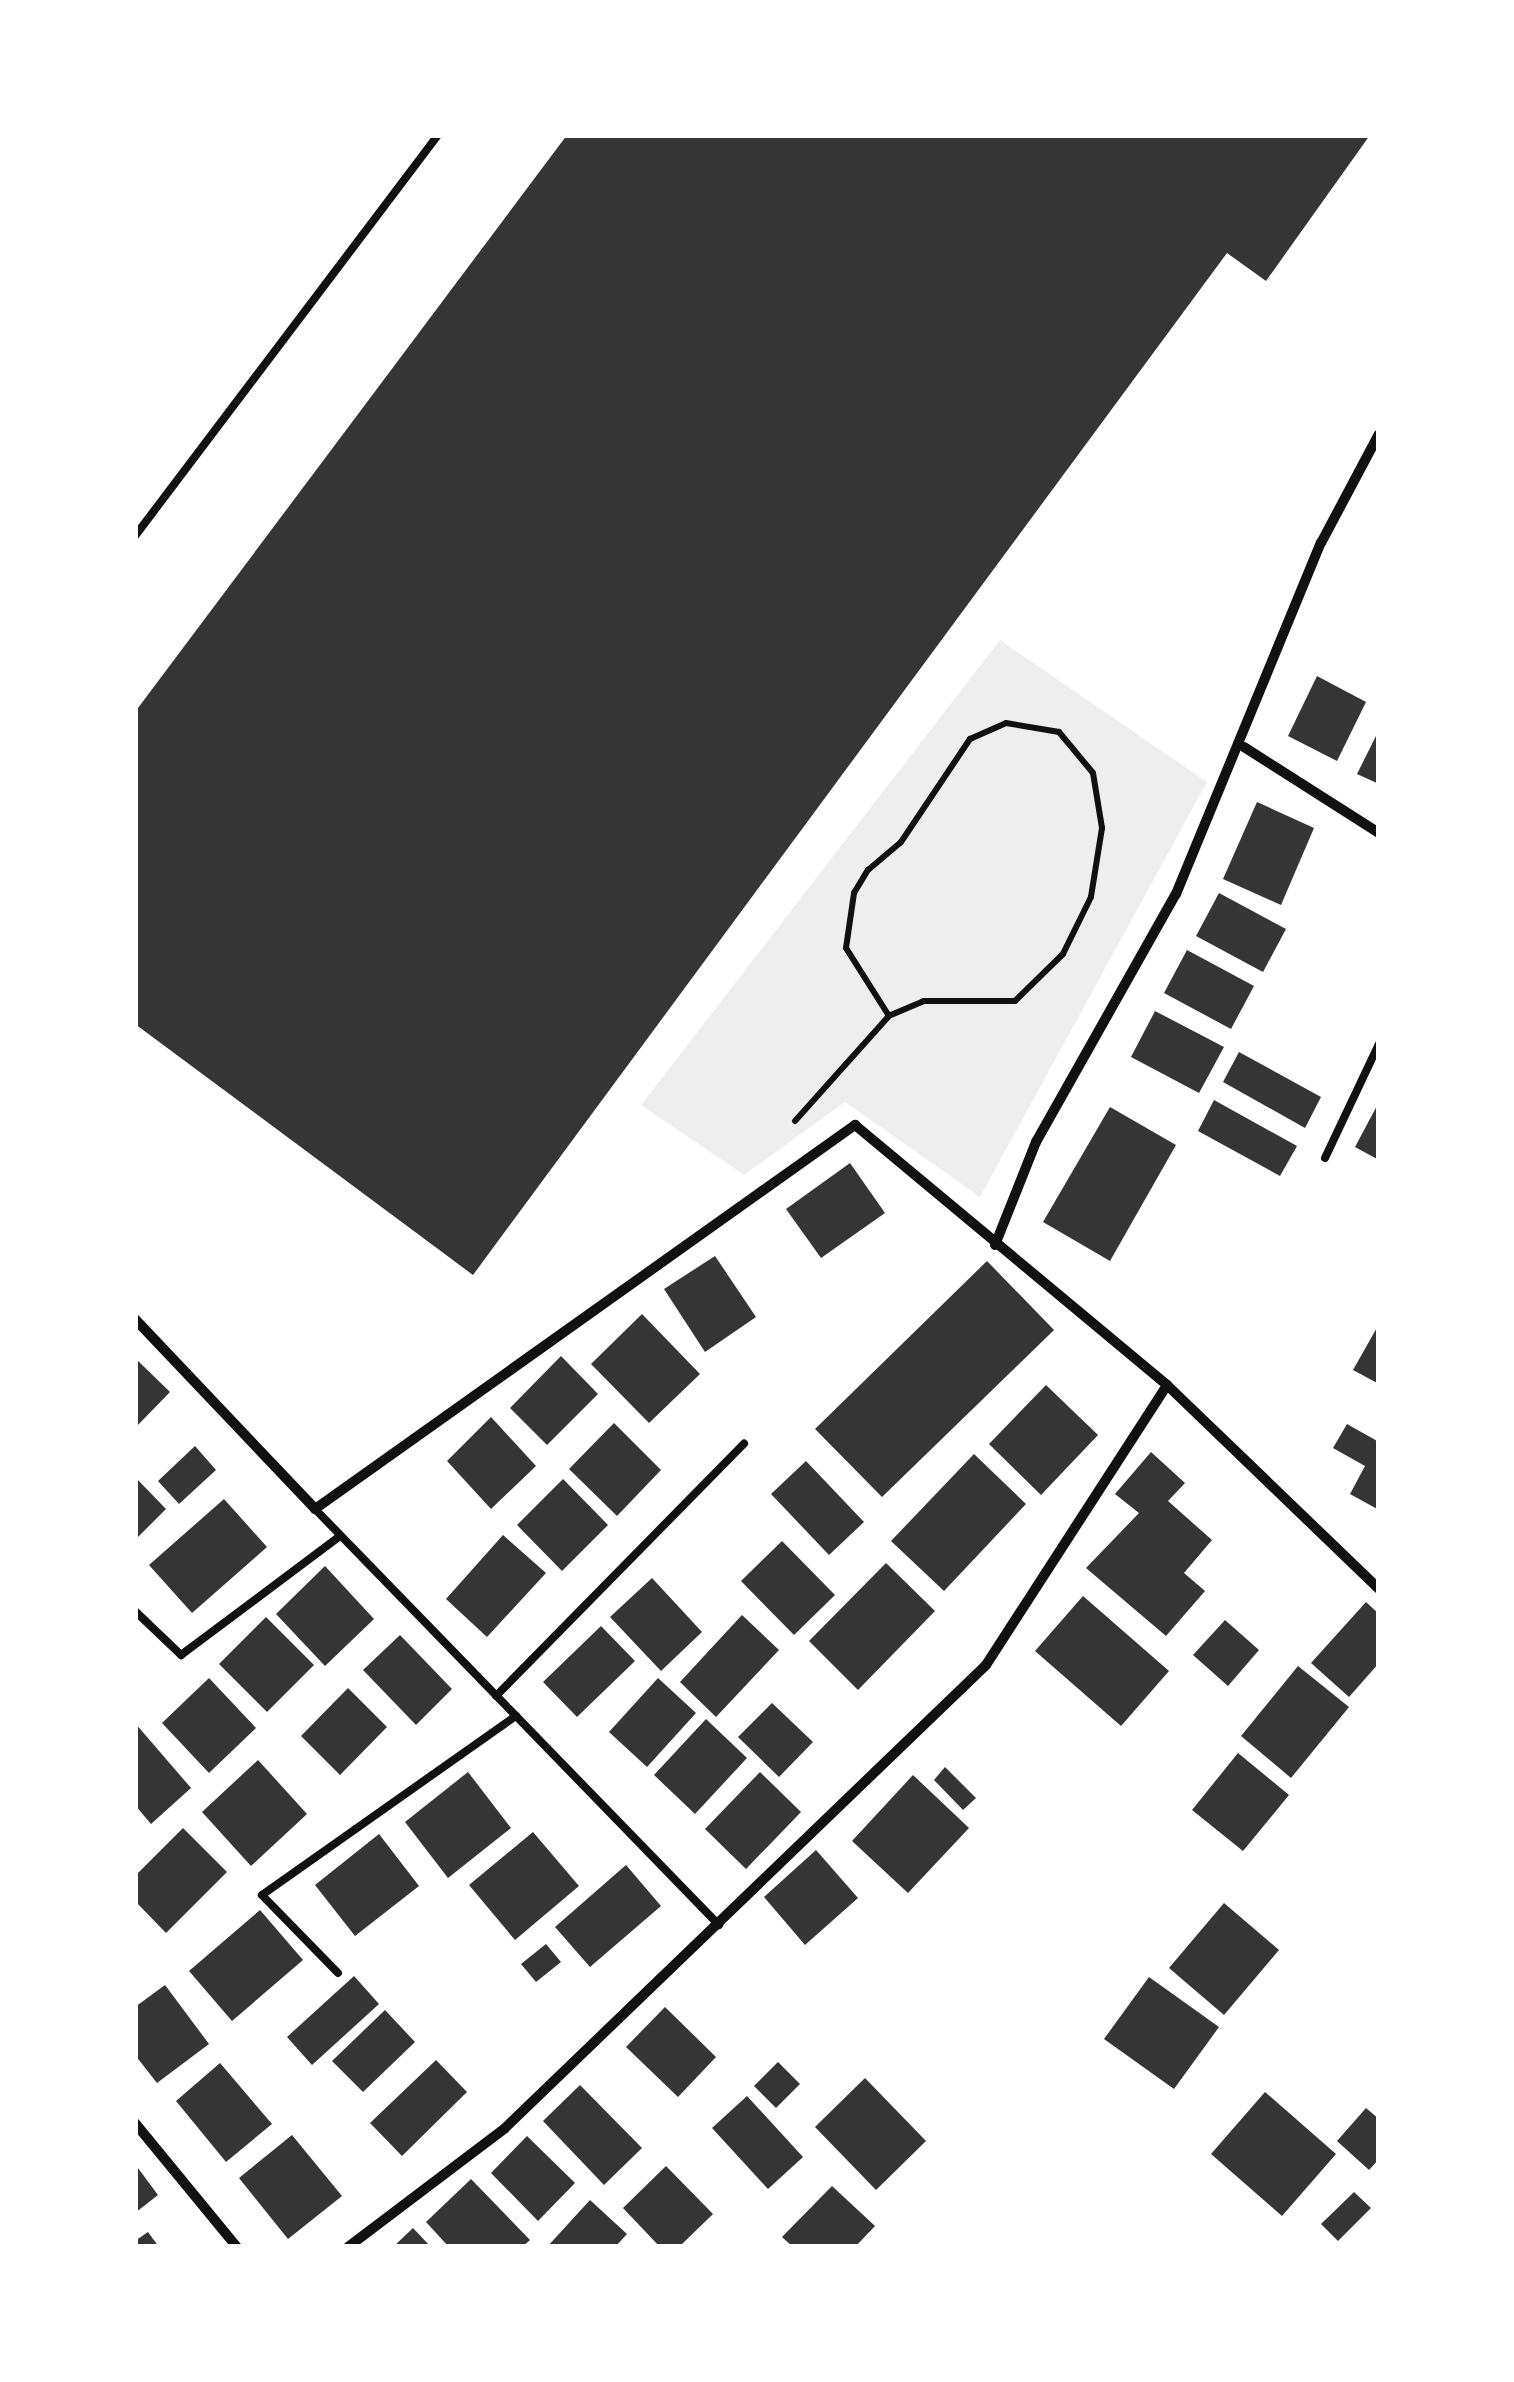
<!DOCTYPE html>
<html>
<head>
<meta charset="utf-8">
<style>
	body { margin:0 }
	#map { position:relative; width:1514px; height:2382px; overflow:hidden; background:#fff; font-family:"Asap Condensed",sans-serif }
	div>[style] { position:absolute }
	.green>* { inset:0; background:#eee }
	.building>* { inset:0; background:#353535 }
	.path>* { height:6px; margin:-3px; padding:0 3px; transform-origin:3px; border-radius:3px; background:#111 }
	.service>* { height:8px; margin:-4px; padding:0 4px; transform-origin:4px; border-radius:4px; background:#111 }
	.minor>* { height:10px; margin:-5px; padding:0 5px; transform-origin:5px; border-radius:5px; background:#111 }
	span { translate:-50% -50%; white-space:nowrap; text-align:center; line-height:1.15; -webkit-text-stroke:10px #fff; paint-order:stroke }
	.frame { position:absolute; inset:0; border:138px solid #fff; pointer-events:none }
</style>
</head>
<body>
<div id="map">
	<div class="green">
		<i style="clip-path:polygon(1000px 640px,1207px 782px,980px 1197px,845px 1102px,744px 1175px,641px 1105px)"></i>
	</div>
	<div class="building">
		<i style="clip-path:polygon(567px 135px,1370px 135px,1266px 281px,1227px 253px,473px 1275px,135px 1024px,135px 712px)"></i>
		<i style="clip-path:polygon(1317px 676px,1366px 702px,1337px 761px,1288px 736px)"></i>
		<i style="clip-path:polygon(1379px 730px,1379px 784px,1357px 774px)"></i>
		<i style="clip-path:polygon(1257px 802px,1314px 828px,1281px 905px,1223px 879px)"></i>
		<i style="clip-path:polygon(1219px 893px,1286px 929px,1263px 972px,1196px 936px)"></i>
		<i style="clip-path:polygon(1187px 950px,1254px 986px,1231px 1029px,1164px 993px)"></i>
		<i style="clip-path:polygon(1155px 1011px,1224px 1047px,1199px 1093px,1131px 1057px)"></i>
		<i style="clip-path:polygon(1239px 1052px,1321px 1097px,1305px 1128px,1223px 1082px)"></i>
		<i style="clip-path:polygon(1214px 1100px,1297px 1146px,1280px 1176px,1198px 1131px)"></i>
		<i style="clip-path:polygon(1379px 1102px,1379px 1160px,1355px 1147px)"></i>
		<i style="clip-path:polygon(1110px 1107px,1176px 1145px,1110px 1261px,1043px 1222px)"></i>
		<i style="clip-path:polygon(850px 1163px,885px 1213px,821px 1258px,786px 1209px)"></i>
		<i style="clip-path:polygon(715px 1256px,756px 1317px,705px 1352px,664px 1289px)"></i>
		<i style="clip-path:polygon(987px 1261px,1054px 1330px,882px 1497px,815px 1429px)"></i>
		<i style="clip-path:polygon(642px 1314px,700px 1374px,649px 1423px,591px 1364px)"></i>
		<i style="clip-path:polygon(1379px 1324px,1379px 1384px,1353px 1370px)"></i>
		<i style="clip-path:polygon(561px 1356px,598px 1394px,547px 1445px,510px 1408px)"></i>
		<i style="clip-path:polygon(135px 1358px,170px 1392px,135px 1428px)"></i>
		<i style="clip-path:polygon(1046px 1385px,1098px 1435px,1041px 1495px,989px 1444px)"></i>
		<i style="clip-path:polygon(491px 1417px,536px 1466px,491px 1509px,447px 1461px)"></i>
		<i style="clip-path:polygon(614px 1423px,661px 1470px,617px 1516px,569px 1469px)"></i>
		<i style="clip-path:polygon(1347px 1424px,1379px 1442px,1379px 1510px,1350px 1494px,1365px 1466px,1333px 1448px)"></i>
		<i style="clip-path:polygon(195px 1446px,216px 1470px,179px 1504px,158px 1481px)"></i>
		<i style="clip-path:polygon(1151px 1452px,1185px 1483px,1168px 1501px,1212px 1540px,1184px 1573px,1205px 1591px,1166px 1636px,1086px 1568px,1139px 1513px,1115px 1494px)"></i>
		<i style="clip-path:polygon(974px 1454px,1026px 1504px,944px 1591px,891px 1541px)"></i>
		<i style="clip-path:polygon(806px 1461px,864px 1522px,829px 1555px,771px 1494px)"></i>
		<i style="clip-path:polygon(135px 1477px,166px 1509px,135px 1540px)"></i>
		<i style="clip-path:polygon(563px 1479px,608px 1525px,562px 1571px,517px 1525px)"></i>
		<i style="clip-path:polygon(224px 1499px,267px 1547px,192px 1613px,149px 1565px)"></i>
		<i style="clip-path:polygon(503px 1535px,546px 1573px,487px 1637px,446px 1599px)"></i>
		<i style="clip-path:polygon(782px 1541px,835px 1595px,794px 1635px,741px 1581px)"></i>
		<i style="clip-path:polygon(886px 1563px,935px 1611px,858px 1690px,809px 1641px)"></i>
		<i style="clip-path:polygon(325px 1566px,374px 1619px,325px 1666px,276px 1614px)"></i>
		<i style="clip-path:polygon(652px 1578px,702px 1632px,661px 1671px,610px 1617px)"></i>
		<i style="clip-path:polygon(1083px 1596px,1169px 1671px,1121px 1726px,1035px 1651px)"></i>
		<i style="clip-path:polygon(1366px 1602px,1379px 1614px,1379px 1663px,1349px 1697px,1311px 1663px)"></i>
		<i style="clip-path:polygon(742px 1615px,779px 1650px,716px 1717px,680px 1682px)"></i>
		<i style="clip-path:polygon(266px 1617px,314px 1665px,267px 1712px,219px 1664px)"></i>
		<i style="clip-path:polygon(1225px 1620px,1259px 1650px,1228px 1686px,1193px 1655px)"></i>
		<i style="clip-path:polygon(601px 1626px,635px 1661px,577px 1717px,543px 1682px)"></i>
		<i style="clip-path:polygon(400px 1635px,452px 1689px,416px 1725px,363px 1670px)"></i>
		<i style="clip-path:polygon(1298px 1666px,1349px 1707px,1291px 1778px,1241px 1736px)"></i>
		<i style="clip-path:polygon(209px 1678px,256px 1728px,209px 1773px,162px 1723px)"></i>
		<i style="clip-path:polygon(658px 1678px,696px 1713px,647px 1767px,609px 1732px)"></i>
		<i style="clip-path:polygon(348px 1688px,387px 1727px,340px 1775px,301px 1736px)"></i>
		<i style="clip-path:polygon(772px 1703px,813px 1742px,779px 1777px,738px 1737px)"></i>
		<i style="clip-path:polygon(706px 1719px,747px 1758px,695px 1814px,654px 1775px)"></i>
		<i style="clip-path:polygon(135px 1723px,191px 1788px,151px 1824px,135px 1805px)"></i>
		<i style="clip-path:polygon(1238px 1753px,1289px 1795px,1243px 1851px,1192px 1810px)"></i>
		<i style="clip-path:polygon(258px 1760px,307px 1814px,251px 1866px,202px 1812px)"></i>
		<i style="clip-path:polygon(945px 1767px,976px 1798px,963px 1810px,934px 1780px)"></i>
		<i style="clip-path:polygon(468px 1772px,511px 1828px,448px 1878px,405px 1822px)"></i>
		<i style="clip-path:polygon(760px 1772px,801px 1812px,746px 1869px,705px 1829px)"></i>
		<i style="clip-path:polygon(913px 1775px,969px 1828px,908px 1893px,852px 1841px)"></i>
		<i style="clip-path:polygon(183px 1828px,227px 1872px,166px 1933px,135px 1901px,135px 1876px)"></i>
		<i style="clip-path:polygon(533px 1832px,579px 1886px,515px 1940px,469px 1885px)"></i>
		<i style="clip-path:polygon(379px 1834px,419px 1886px,355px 1936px,315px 1885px)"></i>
		<i style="clip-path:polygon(816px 1850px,858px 1898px,805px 1945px,764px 1897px)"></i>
		<i style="clip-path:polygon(626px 1865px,661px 1906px,590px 1967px,555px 1927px)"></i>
		<i style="clip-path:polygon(1224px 1903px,1279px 1950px,1224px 2015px,1169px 1968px)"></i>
		<i style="clip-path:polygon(260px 1910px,303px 1960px,232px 2021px,189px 1971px)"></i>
		<i style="clip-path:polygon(546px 1944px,561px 1962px,536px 1982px,521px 1964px)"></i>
		<i style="clip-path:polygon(354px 1976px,379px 2004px,312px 2065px,287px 2037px)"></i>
		<i style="clip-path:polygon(1149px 1977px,1219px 2027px,1174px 2089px,1104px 2039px)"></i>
		<i style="clip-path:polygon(165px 1985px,209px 2044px,157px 2083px,135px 2055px,135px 2007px)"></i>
		<i style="clip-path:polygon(665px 2007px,716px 2057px,678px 2097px,626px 2047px)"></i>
		<i style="clip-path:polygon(385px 2010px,415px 2042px,363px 2092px,332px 2061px)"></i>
		<i style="clip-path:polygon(436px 2060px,467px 2092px,402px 2156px,370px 2123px)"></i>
		<i style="clip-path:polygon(778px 2062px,800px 2084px,776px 2108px,754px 2086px)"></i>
		<i style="clip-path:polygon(220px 2063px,272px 2124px,226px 2162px,176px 2101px)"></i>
		<i style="clip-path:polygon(865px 2078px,926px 2141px,876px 2190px,815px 2127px)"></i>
		<i style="clip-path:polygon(580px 2085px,642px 2148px,604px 2185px,543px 2121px)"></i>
		<i style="clip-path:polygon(1265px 2092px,1336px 2154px,1282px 2216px,1211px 2154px)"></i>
		<i style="clip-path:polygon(747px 2096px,803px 2157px,768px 2189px,712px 2128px)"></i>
		<i style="clip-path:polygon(1366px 2108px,1379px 2119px,1379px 2159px,1369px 2170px,1337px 2141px)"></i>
		<i style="clip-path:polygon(292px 2135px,342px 2196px,288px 2239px,239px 2178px)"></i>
		<i style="clip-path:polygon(527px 2136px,575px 2183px,538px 2221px,491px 2173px)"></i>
		<i style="clip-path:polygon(135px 2164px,158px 2195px,135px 2213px)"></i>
		<i style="clip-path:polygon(666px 2166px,713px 2214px,679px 2247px,660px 2247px,623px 2208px)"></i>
		<i style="clip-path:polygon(471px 2179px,530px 2240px,522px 2247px,449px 2247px,426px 2222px)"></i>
		<i style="clip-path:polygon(832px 2186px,875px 2226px,855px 2247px,793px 2247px,782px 2237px)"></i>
		<i style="clip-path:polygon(1354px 2192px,1371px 2208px,1338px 2241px,1321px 2224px)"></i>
		<i style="clip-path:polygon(590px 2200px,627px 2234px,615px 2247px,547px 2247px)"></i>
		<i style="clip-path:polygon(413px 2228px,431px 2247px,393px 2247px)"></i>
		<i style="clip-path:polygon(148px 2232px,159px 2247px,135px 2247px,135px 2241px)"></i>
	</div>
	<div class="path">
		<i style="left:795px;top:1121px;width:141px;rotate:-48.2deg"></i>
		<i style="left:889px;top:1016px;width:80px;rotate:-122.3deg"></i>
		<i style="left:846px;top:948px;width:56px;rotate:-81.7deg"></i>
		<i style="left:854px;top:893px;width:27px;rotate:-59deg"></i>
		<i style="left:868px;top:870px;width:43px;rotate:-40.3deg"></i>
		<i style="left:901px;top:842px;width:124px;rotate:-56.2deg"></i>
		<i style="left:970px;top:739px;width:39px;rotate:-24deg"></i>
		<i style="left:1006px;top:723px;width:54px;rotate:9.6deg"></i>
		<i style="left:1059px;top:732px;width:53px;rotate:50.3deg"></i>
		<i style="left:1093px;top:773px;width:56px;rotate:80.7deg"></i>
		<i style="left:1102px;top:828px;width:70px;rotate:99.1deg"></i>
		<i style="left:1091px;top:897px;width:64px;rotate:116.2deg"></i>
		<i style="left:1063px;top:954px;width:67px;rotate:135.6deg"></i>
		<i style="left:1015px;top:1001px;width:91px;rotate:180deg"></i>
		<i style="left:924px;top:1001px;width:38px;rotate:157deg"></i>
	</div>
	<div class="service">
		<i style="left:135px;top:536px;width:503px;rotate:-52.92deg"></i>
		<i style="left:1325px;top:1158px;width:126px;rotate:-64.7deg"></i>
		<i style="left:315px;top:1509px;width:580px;rotate:45.84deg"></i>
		<i style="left:135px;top:1611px;width:64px;rotate:43.7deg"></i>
		<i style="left:181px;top:1655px;width:199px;rotate:-36.8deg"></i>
		<i style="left:496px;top:1696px;width:354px;rotate:-45.5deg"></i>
		<i style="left:338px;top:1973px;width:109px;rotate:-134.3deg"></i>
		<i style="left:262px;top:1895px;width:311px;rotate:-35.2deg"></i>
	</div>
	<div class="minor">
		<i style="left:1244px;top:747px;width:160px;rotate:32.5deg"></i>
		<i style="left:995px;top:1245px;width:111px;rotate:-68.3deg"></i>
		<i style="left:1036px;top:1142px;width:285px;rotate:-60.6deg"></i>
		<i style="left:1176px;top:894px;width:380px;rotate:-67.6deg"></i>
		<i style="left:1321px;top:543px;width:123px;rotate:-62deg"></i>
		<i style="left:135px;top:1319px;width:262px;rotate:46.5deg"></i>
		<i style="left:315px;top:1509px;width:663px;rotate:-35.42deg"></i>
		<i style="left:855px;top:1125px;width:406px;rotate:39.8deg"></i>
		<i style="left:1167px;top:1385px;width:294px;rotate:43.9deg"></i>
		<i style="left:135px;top:2123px;width:161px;rotate:50.6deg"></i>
		<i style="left:348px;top:2247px;width:196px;rotate:-37.1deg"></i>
		<i style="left:504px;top:2129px;width:669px;rotate:-43.91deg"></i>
		<i style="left:986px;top:1665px;width:333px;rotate:-57.1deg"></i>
	</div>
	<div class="frame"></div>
</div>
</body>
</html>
